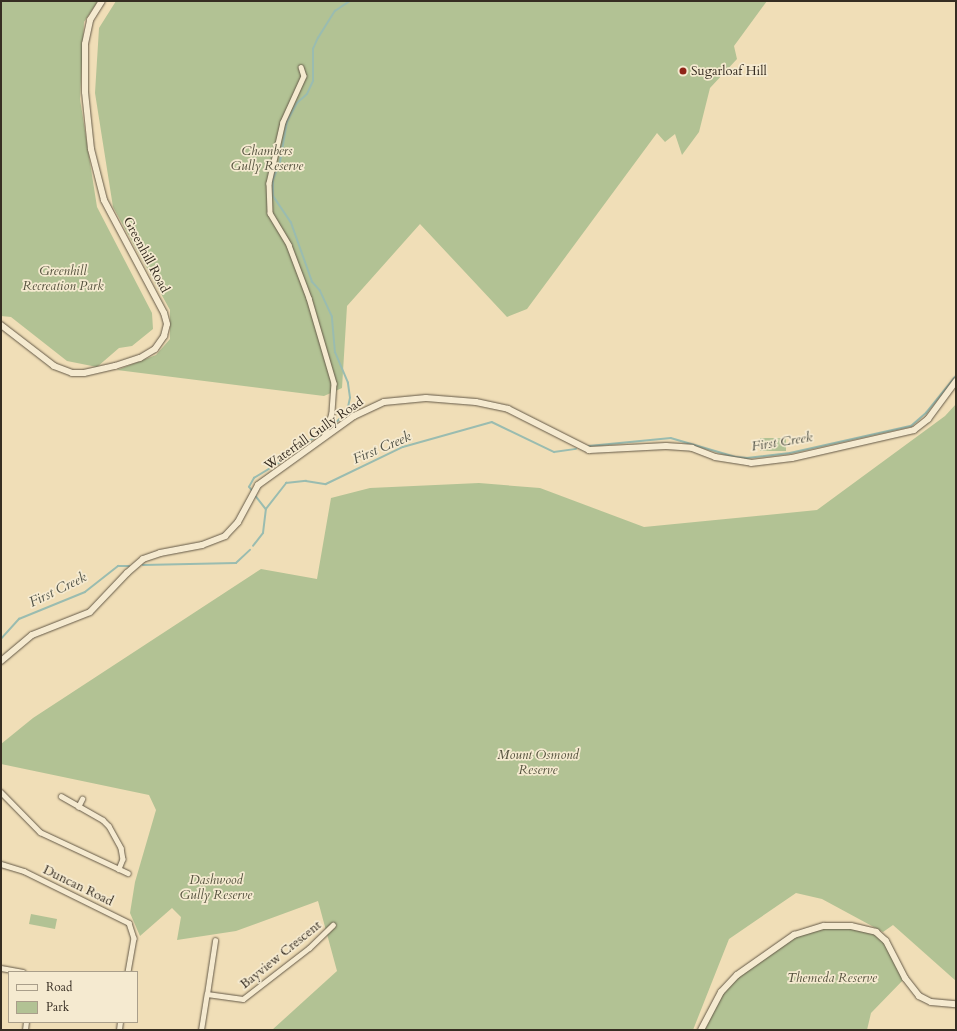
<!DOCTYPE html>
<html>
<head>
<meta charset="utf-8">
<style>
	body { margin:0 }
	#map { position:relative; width:957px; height:1031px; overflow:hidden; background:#f0deb7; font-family:Cardo,serif }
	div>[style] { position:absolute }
	.green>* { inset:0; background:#b2c294 }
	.stream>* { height:1.5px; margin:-0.75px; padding:0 0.75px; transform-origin:0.75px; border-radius:0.75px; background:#9abcb0 }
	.roads { filter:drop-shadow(0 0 1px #645947) drop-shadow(0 0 1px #645947) }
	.street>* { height:4.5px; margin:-2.25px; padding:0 2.25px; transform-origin:2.25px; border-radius:2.25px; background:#f5ead0 }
	.secondary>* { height:6px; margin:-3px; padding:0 3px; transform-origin:3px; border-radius:3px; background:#f5ead0 }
	.dots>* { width:11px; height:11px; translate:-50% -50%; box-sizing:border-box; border:2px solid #f5ead0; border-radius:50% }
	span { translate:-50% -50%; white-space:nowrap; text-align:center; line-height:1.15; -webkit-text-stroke:3.5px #f5ead0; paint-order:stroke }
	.poi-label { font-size:13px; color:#362d22 }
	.left { translate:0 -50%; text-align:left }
	.park-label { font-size:13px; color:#55523e; font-style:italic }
	.street-label { font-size:13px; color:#362d22 }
	.water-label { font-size:14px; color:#4f5146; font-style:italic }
	.frame { position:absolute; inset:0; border:2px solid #362d22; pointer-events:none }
	.legend { position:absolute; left:8px; top:971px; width:130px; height:52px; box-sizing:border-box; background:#f5ead0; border:1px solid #a99e8a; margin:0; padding:5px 7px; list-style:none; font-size:12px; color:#362d22 }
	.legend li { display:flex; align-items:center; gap:8px; height:20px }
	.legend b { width:20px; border:1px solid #a99e8a }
</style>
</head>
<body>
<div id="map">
	<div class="green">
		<i style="clip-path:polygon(1px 1px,98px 1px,84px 22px,80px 99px,97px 207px,152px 313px,153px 329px,132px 346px,119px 348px,97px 367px,67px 361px,11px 317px,1px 316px)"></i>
		<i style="clip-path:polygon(116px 1px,767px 1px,734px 46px,737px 59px,710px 88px,699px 132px,682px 155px,675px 134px,665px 142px,657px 133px,527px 309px,507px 317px,420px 224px,347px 306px,342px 388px,324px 396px,117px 370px,156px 355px,170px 339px,170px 310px,113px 207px,95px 93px,99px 28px)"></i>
		<i style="clip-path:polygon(956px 404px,956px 981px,893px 925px,883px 932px,822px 899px,796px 893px,729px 939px,693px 1030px,272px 1030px,337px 971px,318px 901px,236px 931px,177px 940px,181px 917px,172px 908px,140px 936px,130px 913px,135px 882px,156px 810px,149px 795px,1px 764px,1px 744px,33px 718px,261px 569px,317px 579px,331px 498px,370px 488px,479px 483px,540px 488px,644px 527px,817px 510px,945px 416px)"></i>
		<i style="clip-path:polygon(760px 438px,786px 438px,786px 451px,760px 451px)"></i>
		<i style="clip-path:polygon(31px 914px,57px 919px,55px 929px,29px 924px)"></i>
		<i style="clip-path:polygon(842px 926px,881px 936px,905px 978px,871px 1013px,867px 1030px,701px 1030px,728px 982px,805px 930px)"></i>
	</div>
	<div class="stream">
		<i style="left:331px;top:427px;width:22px;rotate:-43deg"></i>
		<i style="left:347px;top:412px;width:14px;rotate:-78deg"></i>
		<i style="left:350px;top:398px;width:15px;rotate:-98deg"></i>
		<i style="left:348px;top:383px;width:33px;rotate:-113deg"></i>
		<i style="left:335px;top:353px;width:36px;rotate:-95deg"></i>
		<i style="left:332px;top:317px;width:29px;rotate:-115deg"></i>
		<i style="left:320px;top:291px;width:12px;rotate:-132deg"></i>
		<i style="left:312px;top:282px;width:63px;rotate:-109.6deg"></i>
		<i style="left:291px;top:223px;width:32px;rotate:-124deg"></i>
		<i style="left:273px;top:196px;width:16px;rotate:-90deg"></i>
		<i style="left:273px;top:180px;width:19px;rotate:-69deg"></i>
		<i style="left:280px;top:162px;width:41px;rotate:-80.1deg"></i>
		<i style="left:287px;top:122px;width:21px;rotate:-62deg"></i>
		<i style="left:297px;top:103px;width:13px;rotate:-42deg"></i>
		<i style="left:307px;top:94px;width:14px;rotate:-65deg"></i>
		<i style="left:313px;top:81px;width:32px;rotate:-90deg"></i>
		<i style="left:313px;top:49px;width:12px;rotate:-66deg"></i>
		<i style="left:318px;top:38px;width:32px;rotate:-58deg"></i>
		<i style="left:335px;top:11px;width:18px;rotate:-34deg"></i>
		<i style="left:589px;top:446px;width:82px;rotate:-5.6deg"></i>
		<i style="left:671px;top:438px;width:68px;rotate:16.3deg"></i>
		<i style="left:736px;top:457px;width:11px;rotate:5deg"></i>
		<i style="left:747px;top:458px;width:43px;rotate:-6.6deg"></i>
		<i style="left:790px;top:453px;width:124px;rotate:-12.6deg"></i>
		<i style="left:911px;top:426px;width:20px;rotate:-41deg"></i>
		<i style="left:926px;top:413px;width:48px;rotate:-51deg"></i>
		<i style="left:253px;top:492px;width:6px;rotate:-129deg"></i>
		<i style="left:249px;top:487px;width:10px;rotate:-61deg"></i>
		<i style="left:254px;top:478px;width:33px;rotate:-31deg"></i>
		<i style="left:282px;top:461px;width:11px;rotate:-56deg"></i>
		<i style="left:288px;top:452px;width:36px;rotate:-28deg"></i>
		<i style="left:255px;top:495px;width:18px;rotate:52deg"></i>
		<i style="left:253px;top:546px;width:16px;rotate:-52deg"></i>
		<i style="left:263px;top:533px;width:24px;rotate:-83deg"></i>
		<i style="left:266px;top:509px;width:33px;rotate:-52deg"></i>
		<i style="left:286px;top:483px;width:20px;rotate:-6deg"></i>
		<i style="left:306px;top:481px;width:20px;rotate:9deg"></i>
		<i style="left:326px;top:484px;width:85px;rotate:-25.7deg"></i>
		<i style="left:403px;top:447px;width:92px;rotate:-15.7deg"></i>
		<i style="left:492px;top:422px;width:69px;rotate:25.8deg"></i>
		<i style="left:554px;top:452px;width:22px;rotate:-8deg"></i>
		<i style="left:143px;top:565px;width:93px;rotate:-1.2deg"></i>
		<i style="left:236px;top:563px;width:19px;rotate:-43deg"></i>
		<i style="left:1px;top:639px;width:27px;rotate:-48deg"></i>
		<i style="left:19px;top:619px;width:71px;rotate:-22.2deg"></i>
		<i style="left:85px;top:592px;width:42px;rotate:-38.2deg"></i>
		<i style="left:118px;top:566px;width:11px"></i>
	</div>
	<div class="roads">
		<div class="street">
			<i style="left:301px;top:67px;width:9px;rotate:72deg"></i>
			<i style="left:304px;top:76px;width:51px;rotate:114.5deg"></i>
			<i style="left:283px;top:122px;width:63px;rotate:102.9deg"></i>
			<i style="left:269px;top:183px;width:30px;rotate:88deg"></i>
			<i style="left:270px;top:213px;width:37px;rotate:59deg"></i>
			<i style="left:289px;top:245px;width:57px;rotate:69.3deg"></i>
			<i style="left:309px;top:298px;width:89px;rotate:73.6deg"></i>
			<i style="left:334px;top:383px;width:30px;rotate:94deg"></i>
			<i style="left:332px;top:413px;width:25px;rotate:108deg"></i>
			<i style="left:1px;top:792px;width:56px;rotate:45.7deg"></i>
			<i style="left:40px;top:832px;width:97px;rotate:25deg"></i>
			<i style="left:61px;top:796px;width:48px;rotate:29.7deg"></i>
			<i style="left:103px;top:820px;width:8px;rotate:45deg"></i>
			<i style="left:109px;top:826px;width:25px;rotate:61deg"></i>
			<i style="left:121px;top:848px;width:11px;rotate:80deg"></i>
			<i style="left:123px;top:859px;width:11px;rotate:112deg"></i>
			<i style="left:78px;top:807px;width:9px;rotate:-63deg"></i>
			<i style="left:1px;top:864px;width:24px;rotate:17deg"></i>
			<i style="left:24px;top:871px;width:117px;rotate:26.3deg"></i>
			<i style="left:129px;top:923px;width:16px;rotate:72deg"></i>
			<i style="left:134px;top:938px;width:35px;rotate:100deg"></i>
			<i style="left:1px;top:968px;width:22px;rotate:10deg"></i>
			<i style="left:207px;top:994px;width:54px;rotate:-81.4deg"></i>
			<i style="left:25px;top:1030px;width:8px;rotate:-83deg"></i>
			<i style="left:119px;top:1030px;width:8px;rotate:-83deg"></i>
			<i style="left:201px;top:1030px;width:36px;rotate:-81deg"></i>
			<i style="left:207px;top:994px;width:36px;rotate:8deg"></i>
			<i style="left:243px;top:999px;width:83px;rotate:-37.7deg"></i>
			<i style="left:309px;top:948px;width:33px;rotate:-44deg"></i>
		</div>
		<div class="secondary">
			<i style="left:1px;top:325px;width:67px;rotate:37.7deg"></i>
			<i style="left:54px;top:366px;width:19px;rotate:21deg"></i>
			<i style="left:72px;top:373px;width:12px"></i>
			<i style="left:84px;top:373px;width:32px;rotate:-13deg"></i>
			<i style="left:115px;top:366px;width:26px;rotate:-18deg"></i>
			<i style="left:140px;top:358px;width:17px;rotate:-31deg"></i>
			<i style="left:155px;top:349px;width:16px;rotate:-55deg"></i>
			<i style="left:164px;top:336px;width:12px;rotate:-76deg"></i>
			<i style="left:167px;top:324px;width:11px;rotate:-105deg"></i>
			<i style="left:164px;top:313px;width:128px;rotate:-118deg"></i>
			<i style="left:104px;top:200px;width:53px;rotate:-104.3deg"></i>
			<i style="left:91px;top:149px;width:57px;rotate:-96deg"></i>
			<i style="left:85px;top:92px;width:48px;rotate:-90deg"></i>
			<i style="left:85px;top:44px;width:25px;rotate:-78deg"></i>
			<i style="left:90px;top:20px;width:22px;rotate:-58deg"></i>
			<i style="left:1px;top:661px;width:40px;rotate:-40deg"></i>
			<i style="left:32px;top:635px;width:62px;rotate:-21.6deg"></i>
			<i style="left:90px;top:612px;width:54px;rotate:-46.5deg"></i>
			<i style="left:127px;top:573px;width:21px;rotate:-41deg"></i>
			<i style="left:143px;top:559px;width:18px;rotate:-19deg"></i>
			<i style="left:160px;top:553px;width:43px;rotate:-10.8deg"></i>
			<i style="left:202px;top:545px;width:25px;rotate:-21deg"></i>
			<i style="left:225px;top:536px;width:19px;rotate:-47deg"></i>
			<i style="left:238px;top:522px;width:42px;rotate:-61.6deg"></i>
			<i style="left:258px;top:485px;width:118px;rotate:-35.7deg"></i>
			<i style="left:354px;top:416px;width:33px;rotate:-25deg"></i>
			<i style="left:384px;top:402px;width:42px;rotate:-5.4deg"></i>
			<i style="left:426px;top:398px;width:50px;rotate:4.6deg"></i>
			<i style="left:476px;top:402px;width:33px;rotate:12deg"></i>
			<i style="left:508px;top:409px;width:91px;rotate:26.8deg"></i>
			<i style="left:589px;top:450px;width:77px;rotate:-3deg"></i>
			<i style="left:666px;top:446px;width:26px;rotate:4deg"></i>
			<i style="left:692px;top:448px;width:25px;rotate:21deg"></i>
			<i style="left:715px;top:457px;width:36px;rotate:9deg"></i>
			<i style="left:751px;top:463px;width:41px;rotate:-7deg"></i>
			<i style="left:792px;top:458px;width:125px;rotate:-12.9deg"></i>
			<i style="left:914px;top:430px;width:18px;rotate:-38deg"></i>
			<i style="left:928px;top:419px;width:47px;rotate:-53.6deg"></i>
			<i style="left:701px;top:1030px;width:43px;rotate:-62.2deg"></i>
			<i style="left:721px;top:992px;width:23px;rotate:-47deg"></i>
			<i style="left:737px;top:975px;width:70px;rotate:-35.1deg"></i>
			<i style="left:794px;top:935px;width:31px;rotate:-17deg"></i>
			<i style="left:824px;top:926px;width:27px"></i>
			<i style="left:851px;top:926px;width:26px;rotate:13deg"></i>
			<i style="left:876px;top:932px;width:13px;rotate:42deg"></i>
			<i style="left:886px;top:941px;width:42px;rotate:62.8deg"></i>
			<i style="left:905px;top:978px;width:23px;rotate:52deg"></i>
			<i style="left:919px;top:996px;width:13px;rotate:27deg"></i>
			<i style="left:931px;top:1002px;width:25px;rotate:5deg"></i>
		</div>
	</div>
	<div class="dots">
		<i style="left:683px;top:71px;background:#8f2418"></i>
	</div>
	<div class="poi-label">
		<span class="left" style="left:691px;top:71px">Sugarloaf Hill</span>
	</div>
	<div class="park-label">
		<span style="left:267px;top:159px">Chambers<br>Gully Reserve</span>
		<span style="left:63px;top:279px">Greenhill<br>Recreation Park</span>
		<span style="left:538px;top:763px">Mount Osmond<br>Reserve</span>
		<span style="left:216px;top:888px">Dashwood<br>Gully Reserve</span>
		<span style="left:832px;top:978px">Themeda Reserve</span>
	</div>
	<div class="street-label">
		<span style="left:146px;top:255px;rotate:62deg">Greenhill Road</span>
		<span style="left:314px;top:434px;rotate:-35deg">Waterfall Gully Road</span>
		<span style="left:78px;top:886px;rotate:26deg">Duncan Road</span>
		<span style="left:281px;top:955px;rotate:-39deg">Bayview Crescent</span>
	</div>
	<div class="water-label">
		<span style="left:782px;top:442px;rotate:-9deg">First Creek</span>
		<span style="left:382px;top:448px;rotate:-23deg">First Creek</span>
		<span style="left:58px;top:590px;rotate:-26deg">First Creek</span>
	</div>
	<div class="frame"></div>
	<ul class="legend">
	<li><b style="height:5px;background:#f5ead0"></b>Road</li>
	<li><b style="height:11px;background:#b2c294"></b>Park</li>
	</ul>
</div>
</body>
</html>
